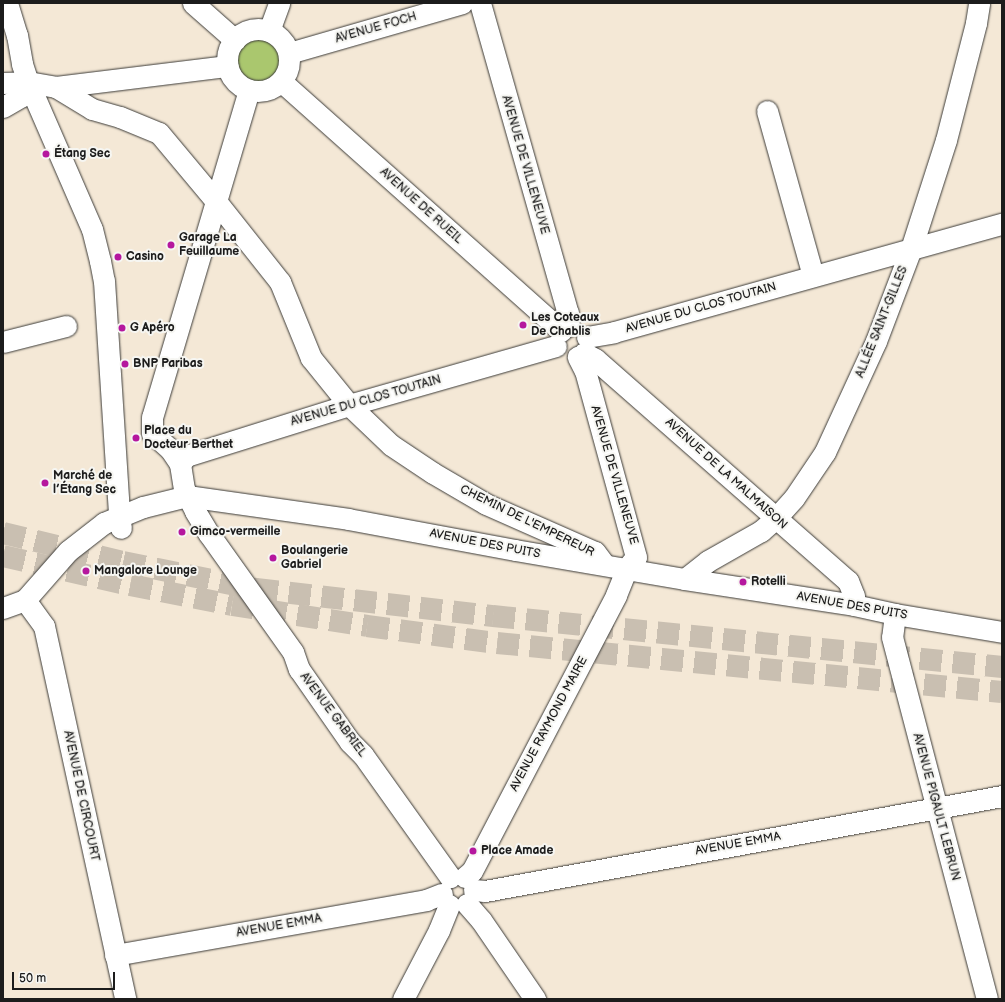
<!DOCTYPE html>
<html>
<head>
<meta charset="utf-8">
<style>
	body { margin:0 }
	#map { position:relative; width:1005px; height:1002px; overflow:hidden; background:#f4e8d6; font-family:"Balsamiq Sans",sans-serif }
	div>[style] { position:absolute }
	.green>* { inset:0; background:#aac76e }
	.round { border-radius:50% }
	.highway-tunnel>* { height:22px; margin-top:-11px; transform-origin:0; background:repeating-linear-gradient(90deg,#c9bfb1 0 22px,transparent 0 33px) }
	.roads { filter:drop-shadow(0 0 1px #3c3b38) drop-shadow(0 0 1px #3c3b38) }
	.minor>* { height:21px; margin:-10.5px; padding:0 10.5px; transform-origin:10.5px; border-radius:10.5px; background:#fff }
	.minor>.ring { margin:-10.5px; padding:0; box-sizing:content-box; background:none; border:21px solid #fff; border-radius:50% }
	.dots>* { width:11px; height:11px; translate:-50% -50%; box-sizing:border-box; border:2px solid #f6f6f2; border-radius:50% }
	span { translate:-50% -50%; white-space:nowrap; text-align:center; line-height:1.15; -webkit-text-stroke:4px #f6f6f2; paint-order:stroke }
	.street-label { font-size:12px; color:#1c1c1c }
	.poi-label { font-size:12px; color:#1c1c1c; font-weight:700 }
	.left { translate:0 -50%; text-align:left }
	.frame { position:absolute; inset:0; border:4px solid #1c1c1c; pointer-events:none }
	.scale { position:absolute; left:12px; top:972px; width:103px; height:18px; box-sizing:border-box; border:2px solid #1c1c1c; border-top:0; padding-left:5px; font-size:12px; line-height:14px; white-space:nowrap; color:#1c1c1c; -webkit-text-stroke:3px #f6f6f2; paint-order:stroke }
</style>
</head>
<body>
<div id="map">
	<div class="green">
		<i class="round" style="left:234px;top:36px;width:48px;height:48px"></i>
	</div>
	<div class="highway-tunnel">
		<i style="left:3px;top:533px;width:123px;rotate:13.6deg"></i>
		<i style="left:123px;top:562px;width:136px;rotate:11.5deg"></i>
		<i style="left:256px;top:589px;width:239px;rotate:6.5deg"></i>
		<i style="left:493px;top:616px;width:512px;rotate:5.72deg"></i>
		<i style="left:3px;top:556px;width:130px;rotate:12.9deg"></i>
		<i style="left:130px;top:585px;width:104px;rotate:11.1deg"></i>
		<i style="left:232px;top:605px;width:137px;rotate:8.8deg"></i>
		<i style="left:367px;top:626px;width:131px;rotate:7.5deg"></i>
		<i style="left:497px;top:643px;width:507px;rotate:5.54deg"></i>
	</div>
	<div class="roads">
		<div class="minor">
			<i style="left:7px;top:3px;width:34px;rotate:73deg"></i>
			<i style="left:17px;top:35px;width:29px;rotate:80deg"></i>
			<i style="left:22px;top:64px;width:19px;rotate:72deg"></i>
			<i style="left:28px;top:82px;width:160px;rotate:66.5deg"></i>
			<i style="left:92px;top:229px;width:33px;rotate:76deg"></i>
			<i style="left:100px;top:261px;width:20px;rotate:79deg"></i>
			<i style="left:104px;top:281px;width:235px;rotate:86.3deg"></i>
			<i style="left:119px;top:516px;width:12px;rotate:81deg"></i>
			<i style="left:193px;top:3px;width:56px;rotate:41.4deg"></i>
			<i style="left:480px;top:3px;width:322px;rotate:74.2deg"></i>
			<i style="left:568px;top:313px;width:13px;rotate:86deg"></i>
			<i class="ring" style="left:227px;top:29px;width:41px;height:41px"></i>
			<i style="left:269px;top:31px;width:30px;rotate:-70deg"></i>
			<i style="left:289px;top:53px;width:180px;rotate:-16.1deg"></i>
			<i style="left:282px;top:82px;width:374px;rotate:41.7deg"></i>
			<i style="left:3px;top:83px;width:25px;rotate:-2deg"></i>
			<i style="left:28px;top:82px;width:28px;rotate:10deg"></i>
			<i style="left:56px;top:87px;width:42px;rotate:31.4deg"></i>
			<i style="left:92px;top:109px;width:29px;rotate:16deg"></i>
			<i style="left:120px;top:117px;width:42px;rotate:22.3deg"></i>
			<i style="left:159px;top:133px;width:87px;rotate:50.1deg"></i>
			<i style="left:215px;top:200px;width:105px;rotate:51.6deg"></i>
			<i style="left:280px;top:282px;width:82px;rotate:67.8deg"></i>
			<i style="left:311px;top:358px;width:60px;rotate:51deg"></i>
			<i style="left:349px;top:405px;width:58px;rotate:43.6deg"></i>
			<i style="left:391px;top:445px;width:50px;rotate:33.7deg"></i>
			<i style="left:433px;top:473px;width:61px;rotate:30.3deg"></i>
			<i style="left:486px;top:504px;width:119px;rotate:23.8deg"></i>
			<i style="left:595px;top:552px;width:15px;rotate:53deg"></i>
			<i style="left:56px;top:87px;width:173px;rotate:-7deg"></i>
			<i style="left:249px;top:90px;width:341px;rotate:106.5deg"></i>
			<i style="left:152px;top:417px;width:16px;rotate:90deg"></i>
			<i style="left:152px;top:433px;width:24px;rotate:42deg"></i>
			<i style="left:170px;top:449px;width:18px;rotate:56deg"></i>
			<i style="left:180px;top:464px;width:25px;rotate:81deg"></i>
			<i style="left:184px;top:489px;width:25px;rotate:63deg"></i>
			<i style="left:195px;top:511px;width:27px;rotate:59deg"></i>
			<i style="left:209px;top:534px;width:145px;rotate:54.6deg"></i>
			<i style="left:293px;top:652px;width:18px;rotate:71deg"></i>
			<i style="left:299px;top:669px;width:89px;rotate:55.1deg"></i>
			<i style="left:350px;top:742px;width:18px;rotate:45deg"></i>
			<i style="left:363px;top:755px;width:150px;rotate:54.5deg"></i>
			<i style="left:3px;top:107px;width:22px;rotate:-30deg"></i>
			<i style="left:22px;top:96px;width:15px;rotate:-67deg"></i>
			<i style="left:767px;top:111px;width:171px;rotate:74.4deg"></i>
			<i style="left:587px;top:337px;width:27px;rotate:-10deg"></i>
			<i style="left:614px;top:332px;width:403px;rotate:-15.6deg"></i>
			<i style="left:3px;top:342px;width:65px;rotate:-14.3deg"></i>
			<i style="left:584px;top:353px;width:13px;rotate:29deg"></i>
			<i style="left:595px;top:359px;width:337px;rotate:41.3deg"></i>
			<i style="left:848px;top:581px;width:16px;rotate:68deg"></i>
			<i style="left:854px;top:596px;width:9px;rotate:90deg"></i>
			<i style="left:180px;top:464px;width:10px;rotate:-53deg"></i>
			<i style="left:186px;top:456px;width:171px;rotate:-17.4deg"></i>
			<i style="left:349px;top:405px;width:215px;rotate:-15.9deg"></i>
			<i style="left:685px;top:579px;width:29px;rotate:-38deg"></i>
			<i style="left:708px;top:561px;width:61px;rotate:-29.5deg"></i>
			<i style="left:761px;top:531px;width:18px;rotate:-41deg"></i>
			<i style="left:775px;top:519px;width:28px;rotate:-48deg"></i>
			<i style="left:794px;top:498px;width:55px;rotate:-56deg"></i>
			<i style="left:825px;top:452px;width:122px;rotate:-65.3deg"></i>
			<i style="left:876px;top:341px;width:98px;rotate:-69.2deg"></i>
			<i style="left:911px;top:249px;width:114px;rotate:-72.2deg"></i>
			<i style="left:946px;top:140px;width:121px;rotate:-75.6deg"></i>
			<i style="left:976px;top:23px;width:20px;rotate:-81deg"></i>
			<i style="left:25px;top:600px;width:32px;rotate:54deg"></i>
			<i style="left:44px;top:626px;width:382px;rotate:77.7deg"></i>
			<i style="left:3px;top:608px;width:23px;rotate:-20deg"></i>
			<i style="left:25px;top:600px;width:65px;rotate:-48.7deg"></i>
			<i style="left:68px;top:551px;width:46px;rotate:-37.9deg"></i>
			<i style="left:104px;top:523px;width:42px;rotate:-22.3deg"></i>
			<i style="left:143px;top:507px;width:45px;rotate:-14deg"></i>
			<i style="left:187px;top:496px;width:163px;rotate:8.1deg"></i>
			<i style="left:348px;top:519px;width:170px;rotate:10.5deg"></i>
			<i style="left:515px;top:550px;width:172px;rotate:9.7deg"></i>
			<i style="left:685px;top:579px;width:171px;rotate:8.7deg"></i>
			<i style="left:854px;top:605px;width:42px;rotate:12.4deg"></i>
			<i style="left:895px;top:614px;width:109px;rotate:9.5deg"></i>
			<i style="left:895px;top:614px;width:23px;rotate:97deg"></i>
			<i style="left:892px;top:637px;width:374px;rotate:75.3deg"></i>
			<i style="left:465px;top:877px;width:9px;rotate:-41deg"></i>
			<i style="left:472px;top:871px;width:311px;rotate:-62.4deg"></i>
			<i style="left:616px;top:595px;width:29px;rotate:-68deg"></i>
			<i style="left:627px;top:568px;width:14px;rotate:-51deg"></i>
			<i style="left:636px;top:557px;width:193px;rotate:-105.3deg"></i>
			<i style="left:585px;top:371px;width:16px;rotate:-117deg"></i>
			<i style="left:474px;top:890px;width:11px;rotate:5deg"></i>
			<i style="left:485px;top:891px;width:526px;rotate:-10.41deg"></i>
			<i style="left:467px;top:904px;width:21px;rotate:49deg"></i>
			<i style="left:481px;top:920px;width:96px;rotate:55.6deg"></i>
			<i style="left:115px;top:955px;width:316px;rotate:-10deg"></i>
			<i style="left:426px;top:900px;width:17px;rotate:-21deg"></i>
			<i style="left:403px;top:999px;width:78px;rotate:-62.4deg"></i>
			<i style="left:439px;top:930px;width:27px;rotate:-68deg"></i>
		</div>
	</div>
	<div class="dots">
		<i style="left:46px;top:154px;background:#b5179e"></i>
		<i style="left:171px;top:245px;background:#b5179e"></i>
		<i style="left:118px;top:257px;background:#b5179e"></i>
		<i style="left:523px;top:325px;background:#b5179e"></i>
		<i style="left:122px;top:328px;background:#b5179e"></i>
		<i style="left:125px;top:364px;background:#b5179e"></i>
		<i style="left:136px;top:438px;background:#b5179e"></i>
		<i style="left:45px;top:483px;background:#b5179e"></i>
		<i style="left:182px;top:532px;background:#b5179e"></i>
		<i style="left:273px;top:558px;background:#b5179e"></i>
		<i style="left:86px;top:571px;background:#b5179e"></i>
		<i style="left:743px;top:582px;background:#b5179e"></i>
		<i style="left:473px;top:851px;background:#b5179e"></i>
	</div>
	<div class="street-label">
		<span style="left:376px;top:28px;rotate:-16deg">AVENUE FOCH</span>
		<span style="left:525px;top:165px;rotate:74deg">AVENUE DE VILLENEUVE</span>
		<span style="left:421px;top:206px;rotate:42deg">AVENUE DE RUEIL</span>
		<span style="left:701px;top:308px;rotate:-16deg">AVENUE DU CLOS TOUTAIN</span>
		<span style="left:882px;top:322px;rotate:-68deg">ALLÉE SAINT-GILLES</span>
		<span style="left:366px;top:401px;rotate:-16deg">AVENUE DU CLOS TOUTAIN</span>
		<span style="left:726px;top:474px;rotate:42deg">AVENUE DE LA MALMAISON</span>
		<span style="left:614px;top:475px;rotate:74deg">AVENUE DE VILLENEUVE</span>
		<span style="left:527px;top:521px;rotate:26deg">CHEMIN DE L'EMPEREUR</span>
		<span style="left:485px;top:544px;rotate:11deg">AVENUE DES PUITS</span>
		<span style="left:852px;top:606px;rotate:10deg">AVENUE DES PUITS</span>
		<span style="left:333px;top:715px;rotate:53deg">AVENUE GABRIEL</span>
		<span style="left:549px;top:724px;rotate:-62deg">AVENUE RAYMOND MAIRE</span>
		<span style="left:81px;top:796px;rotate:78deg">AVENUE DE CIRCOURT</span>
		<span style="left:936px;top:807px;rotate:75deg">AVENUE PIGAULT LEBRUN</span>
		<span style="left:738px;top:844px;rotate:-10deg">AVENUE EMMA</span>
		<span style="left:279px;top:926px;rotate:-10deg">AVENUE EMMA</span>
	</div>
	<div class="poi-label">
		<span class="left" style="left:54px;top:154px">Étang Sec</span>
		<span class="left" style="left:179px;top:245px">Garage La<br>Feuillaume</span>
		<span class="left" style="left:126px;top:257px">Casino</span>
		<span class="left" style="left:531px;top:325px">Les Coteaux<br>De Chablis</span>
		<span class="left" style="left:130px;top:328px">G Apéro</span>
		<span class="left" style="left:133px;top:364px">BNP Paribas</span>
		<span class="left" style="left:144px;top:438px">Place du<br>Docteur Berthet</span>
		<span class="left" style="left:53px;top:483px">Marché de<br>l’Étang Sec</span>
		<span class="left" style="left:190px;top:532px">Gimco-vermeille</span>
		<span class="left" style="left:281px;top:558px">Boulangerie<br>Gabriel</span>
		<span class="left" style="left:94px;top:571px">Mangalore Lounge</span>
		<span class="left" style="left:751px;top:582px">Rotelli</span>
		<span class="left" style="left:481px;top:851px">Place Amade</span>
	</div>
	<div class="frame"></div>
	<div class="scale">50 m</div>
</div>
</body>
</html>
